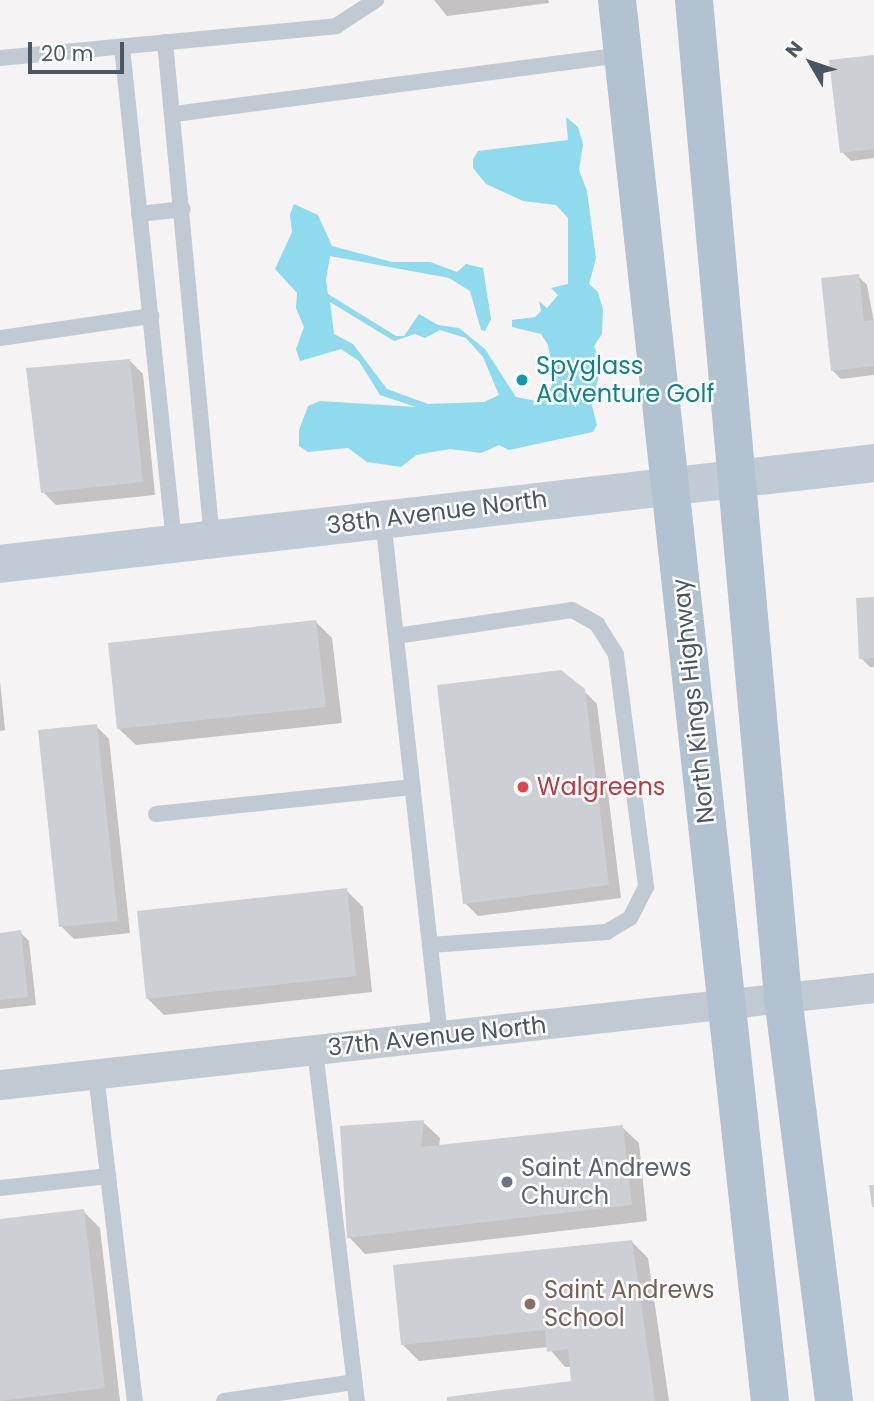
<!DOCTYPE html>
<html>
<head>
<meta charset="utf-8">
<style>
	body { margin:0 }
	#map { position:relative; width:874px; height:1401px; overflow:hidden; background:#f5f3f3; font-family:Poppins,sans-serif }
	div>[style] { position:absolute }
	.water>* { inset:0; background:#90daee }
	.shadow>* { inset:0; background:#0003 }
	.building>* { inset:0; background:#cdcfd5 }
	.lane>* { height:16px; margin:-8px; padding:0 8px; transform-origin:8px; border-radius:8px; background:#c1cad2 }
	.street>* { height:30px; margin:-15px; padding:0 15px; transform-origin:15px; border-radius:15px; background:#c1cad2 }
	.secondary>* { height:38px; margin:-19px; padding:0 19px; transform-origin:19px; border-radius:19px; background:#c1cbd6 }
	.primary>* { height:38px; margin:-19px; padding:0 19px; transform-origin:19px; border-radius:19px; background:#b3c2d1 }
	.dots>* { width:19px; height:19px; translate:-50% -50%; box-sizing:border-box; border:4px solid #fff; border-radius:50% }
	span { translate:-50% -50%; white-space:nowrap; text-align:center; line-height:1.15; -webkit-text-stroke:5px #fff; paint-order:stroke }
	.culture-label { font-size:24px; color:#0d838f }
	.left { translate:0 -50%; text-align:left }
	.street-label { font-size:24px; color:#4a5661 }
	.health-label { font-size:24px; color:#be3a42 }
	.worship-label { font-size:24px; color:#5b616d }
	.education-label { font-size:24px; color:#785e54 }
	.north { position:absolute; left:776px; top:28px; width:70px; height:70px; -webkit-text-stroke:5px #fff; paint-order:stroke; rotate:309deg; font-size:19px; font-weight:700; line-height:28px; text-align:center; color:#4a5661 }
	.north::after { content:''; display:block; margin:auto; width:24px; height:32px; background:#4a5661; clip-path:polygon(50% 0,100% 100%,50% 72%,0 100%) }
	.scale { position:absolute; left:28px; top:42px; width:96px; height:32px; box-sizing:border-box; border:4px solid #4a5661; border-top:0; padding-left:9px; font-size:21px; line-height:24px; white-space:nowrap; color:#4a5661; -webkit-text-stroke:5px #fff; paint-order:stroke }
</style>
</head>
<body>
<div id="map">
	<div class="water">
		<i style="clip-path:polygon(evenodd,566px 117px,578px 127px,583px 144px,579px 170px,587px 191px,596px 258px,589px 284px,598px 292px,603px 310px,602px 334px,594px 346px,601px 366px,592px 406px,597px 425px,593px 432px,509px 450px,499px 445px,481px 453px,450px 449px,416px 455px,401px 467px,367px 462px,348px 448px,308px 452px,299px 446px,299px 430px,308px 406px,320px 401px,416px 407px,380px 395px,359px 361px,341px 349px,300px 361px,296px 349px,304px 327px,296px 308px,297px 293px,275px 269px,292px 232px,290px 214px,294px 204px,318px 215px,332px 246px,392px 262px,430px 262px,457px 272px,466px 264px,483px 268px,491px 319px,485px 331px,481px 330px,470px 291px,449px 278px,330px 256px,326px 280px,328px 294px,396px 336px,404px 336px,419px 314px,438px 325px,459px 328px,485px 349px,516px 397px,541px 402px,548px 397px,554px 377px,548px 345px,541px 334px,512px 327px,512px 320px,535px 317px,541px 311px,539px 301px,547px 308px,558px 295px,551px 288px,568px 284px,568px 218px,556px 205px,523px 201px,486px 184px,473px 168px,473px 159px,478px 151px,568px 140px,566px 117px,330px 302px,394px 341px,415px 334px,425px 338px,440px 330px,466px 338px,483px 357px,499px 395px,484px 402px,428px 404px,387px 389px,353px 344px,334px 334px,330px 302px)"></i>
	</div>
	<div class="shadow">
		<i style="clip-path:polygon(434px 0,548px 0,549px 3px,447px 16px)"></i>
		<i style="clip-path:polygon(874px 56px,874px 158px,851px 161px,842px 152px)"></i>
		<i style="clip-path:polygon(858px 276px,867px 285px,874px 322px,874px 375px,841px 379px,832px 370px)"></i>
		<i style="clip-path:polygon(130px 361px,143px 374px,155px 495px,56px 505px,43px 492px)"></i>
		<i style="clip-path:polygon(874px 598px,874px 667px,870px 667px,861px 658px)"></i>
		<i style="clip-path:polygon(316px 622px,332px 638px,342px 723px,136px 745px,119px 729px)"></i>
		<i style="clip-path:polygon(0 681px,5px 730px,0 731px)"></i>
		<i style="clip-path:polygon(584px 691px,597px 704px,621px 898px,478px 916px,465px 903px)"></i>
		<i style="clip-path:polygon(96px 726px,109px 739px,130px 933px,74px 939px,61px 926px)"></i>
		<i style="clip-path:polygon(346px 890px,363px 907px,372px 992px,164px 1015px,147px 998px)"></i>
		<i style="clip-path:polygon(20px 932px,29px 941px,36px 1005px,0 1009px,0 934px)"></i>
		<i style="clip-path:polygon(423px 1122px,440px 1138px,439px 1146px,622px 1127px,639px 1143px,647px 1221px,365px 1254px,349px 1237px)"></i>
		<i style="clip-path:polygon(83px 1211px,100px 1228px,120px 1401px,0 1401px,0 1221px)"></i>
		<i style="clip-path:polygon(632px 1242px,648px 1258px,669px 1401px,449px 1401px,573px 1383px,572px 1367px,565px 1367px,548px 1347px,419px 1361px,403px 1345px)"></i>
	</div>
	<div class="building">
		<i style="clip-path:polygon(874px 55px,874px 149px,840px 153px,829px 60px)"></i>
		<i style="clip-path:polygon(859px 274px,864px 321px,874px 320px,874px 366px,831px 371px,821px 278px)"></i>
		<i style="clip-path:polygon(130px 359px,143px 482px,41px 493px,26px 368px)"></i>
		<i style="clip-path:polygon(874px 597px,874px 658px,859px 659px,856px 598px)"></i>
		<i style="clip-path:polygon(316px 620px,326px 707px,117px 729px,108px 643px)"></i>
		<i style="clip-path:polygon(561px 670px,585px 689px,609px 885px,463px 904px,437px 685px)"></i>
		<i style="clip-path:polygon(97px 724px,118px 921px,59px 927px,38px 730px)"></i>
		<i style="clip-path:polygon(347px 888px,356px 976px,146px 999px,137px 911px)"></i>
		<i style="clip-path:polygon(21px 930px,28px 997px,0 1000px,0 933px)"></i>
		<i style="clip-path:polygon(424px 1120px,421px 1147px,623px 1125px,632px 1205px,347px 1238px,340px 1126px)"></i>
		<i style="clip-path:polygon(869px 1185px,874px 1185px,874px 1207px,872px 1207px)"></i>
		<i style="clip-path:polygon(84px 1209px,105px 1388px,0 1401px,0 1219px)"></i>
		<i style="clip-path:polygon(632px 1240px,655px 1401px,447px 1401px,447px 1397px,571px 1381px,568px 1349px,547px 1352px,545px 1330px,401px 1345px,393px 1265px)"></i>
	</div>
	<div class="lane">
		<i style="left:165px;top:42px;width:499px;rotate:84.6deg"></i>
		<i style="left:122px;top:47px;width:499px;rotate:84deg"></i>
		<i style="left:0;top:58px;width:338px;rotate:-5.4deg"></i>
		<i style="left:336px;top:26px;width:48px;rotate:-33deg"></i>
		<i style="left:174px;top:114px;width:453px;rotate:-7.5deg"></i>
		<i style="left:139px;top:214px;width:44px;rotate:-6.5deg"></i>
		<i style="left:0;top:338px;width:153px;rotate:-8.3deg"></i>
		<i style="left:383px;top:520px;width:519px;rotate:83.7deg"></i>
		<i style="left:396px;top:636px;width:178px;rotate:-8.4deg"></i>
		<i style="left:572px;top:610px;width:29px;rotate:29deg"></i>
		<i style="left:597px;top:624px;width:36px;rotate:58deg"></i>
		<i style="left:616px;top:655px;width:234px;rotate:82.6deg"></i>
		<i style="left:646px;top:887px;width:35px;rotate:117deg"></i>
		<i style="left:630px;top:918px;width:27px;rotate:149deg"></i>
		<i style="left:607px;top:932px;width:177px;rotate:175.8deg"></i>
		<i style="left:156px;top:814px;width:258px;rotate:-6deg"></i>
		<i style="left:315px;top:1050px;width:354px;rotate:83.2deg"></i>
		<i style="left:96px;top:1075px;width:328px;rotate:83.2deg"></i>
		<i style="left:0;top:1188px;width:109px;rotate:-6.3deg"></i>
		<i style="left:224px;top:1401px;width:131px;rotate:-8.3deg"></i>
	</div>
	<div class="street">
		<i style="left:0;top:1085px;width:879px;rotate:-6.33deg"></i>
	</div>
	<div class="secondary">
		<i style="left:0;top:564px;width:880px;rotate:-6.59deg"></i>
	</div>
	<div class="primary">
		<i style="left:617px;top:0;width:1409px;rotate:83.77deg"></i>
		<i style="left:694px;top:0;width:1001px;rotate:84.9deg"></i>
		<i style="left:783px;top:997px;width:407px;rotate:82.8deg"></i>
	</div>
	<div class="dots">
		<i style="left:522px;top:380px;background:#0f9aa8"></i>
		<i style="left:523px;top:787px;background:#e0444e"></i>
		<i style="left:507px;top:1182px;background:#6b7280"></i>
		<i style="left:530px;top:1304px;background:#8d6e63"></i>
	</div>
	<div class="culture-label">
		<span class="left" style="left:536px;top:380px">Spyglass<br>Adventure Golf</span>
	</div>
	<div class="street-label">
		<span style="left:437px;top:512px;rotate:-7deg">38th Avenue North</span>
		<span style="left:693px;top:701px;rotate:-96deg">North Kings Highway</span>
		<span style="left:437px;top:1036px;rotate:-6deg">37th Avenue North</span>
	</div>
	<div class="health-label">
		<span class="left" style="left:537px;top:787px">Walgreens</span>
	</div>
	<div class="worship-label">
		<span class="left" style="left:521px;top:1182px">Saint Andrews<br>Church</span>
	</div>
	<div class="education-label">
		<span class="left" style="left:544px;top:1304px">Saint Andrews<br>School</span>
	</div>
	<div class="north">N</div>
	<div class="scale">20 m</div>
</div>
</body>
</html>
